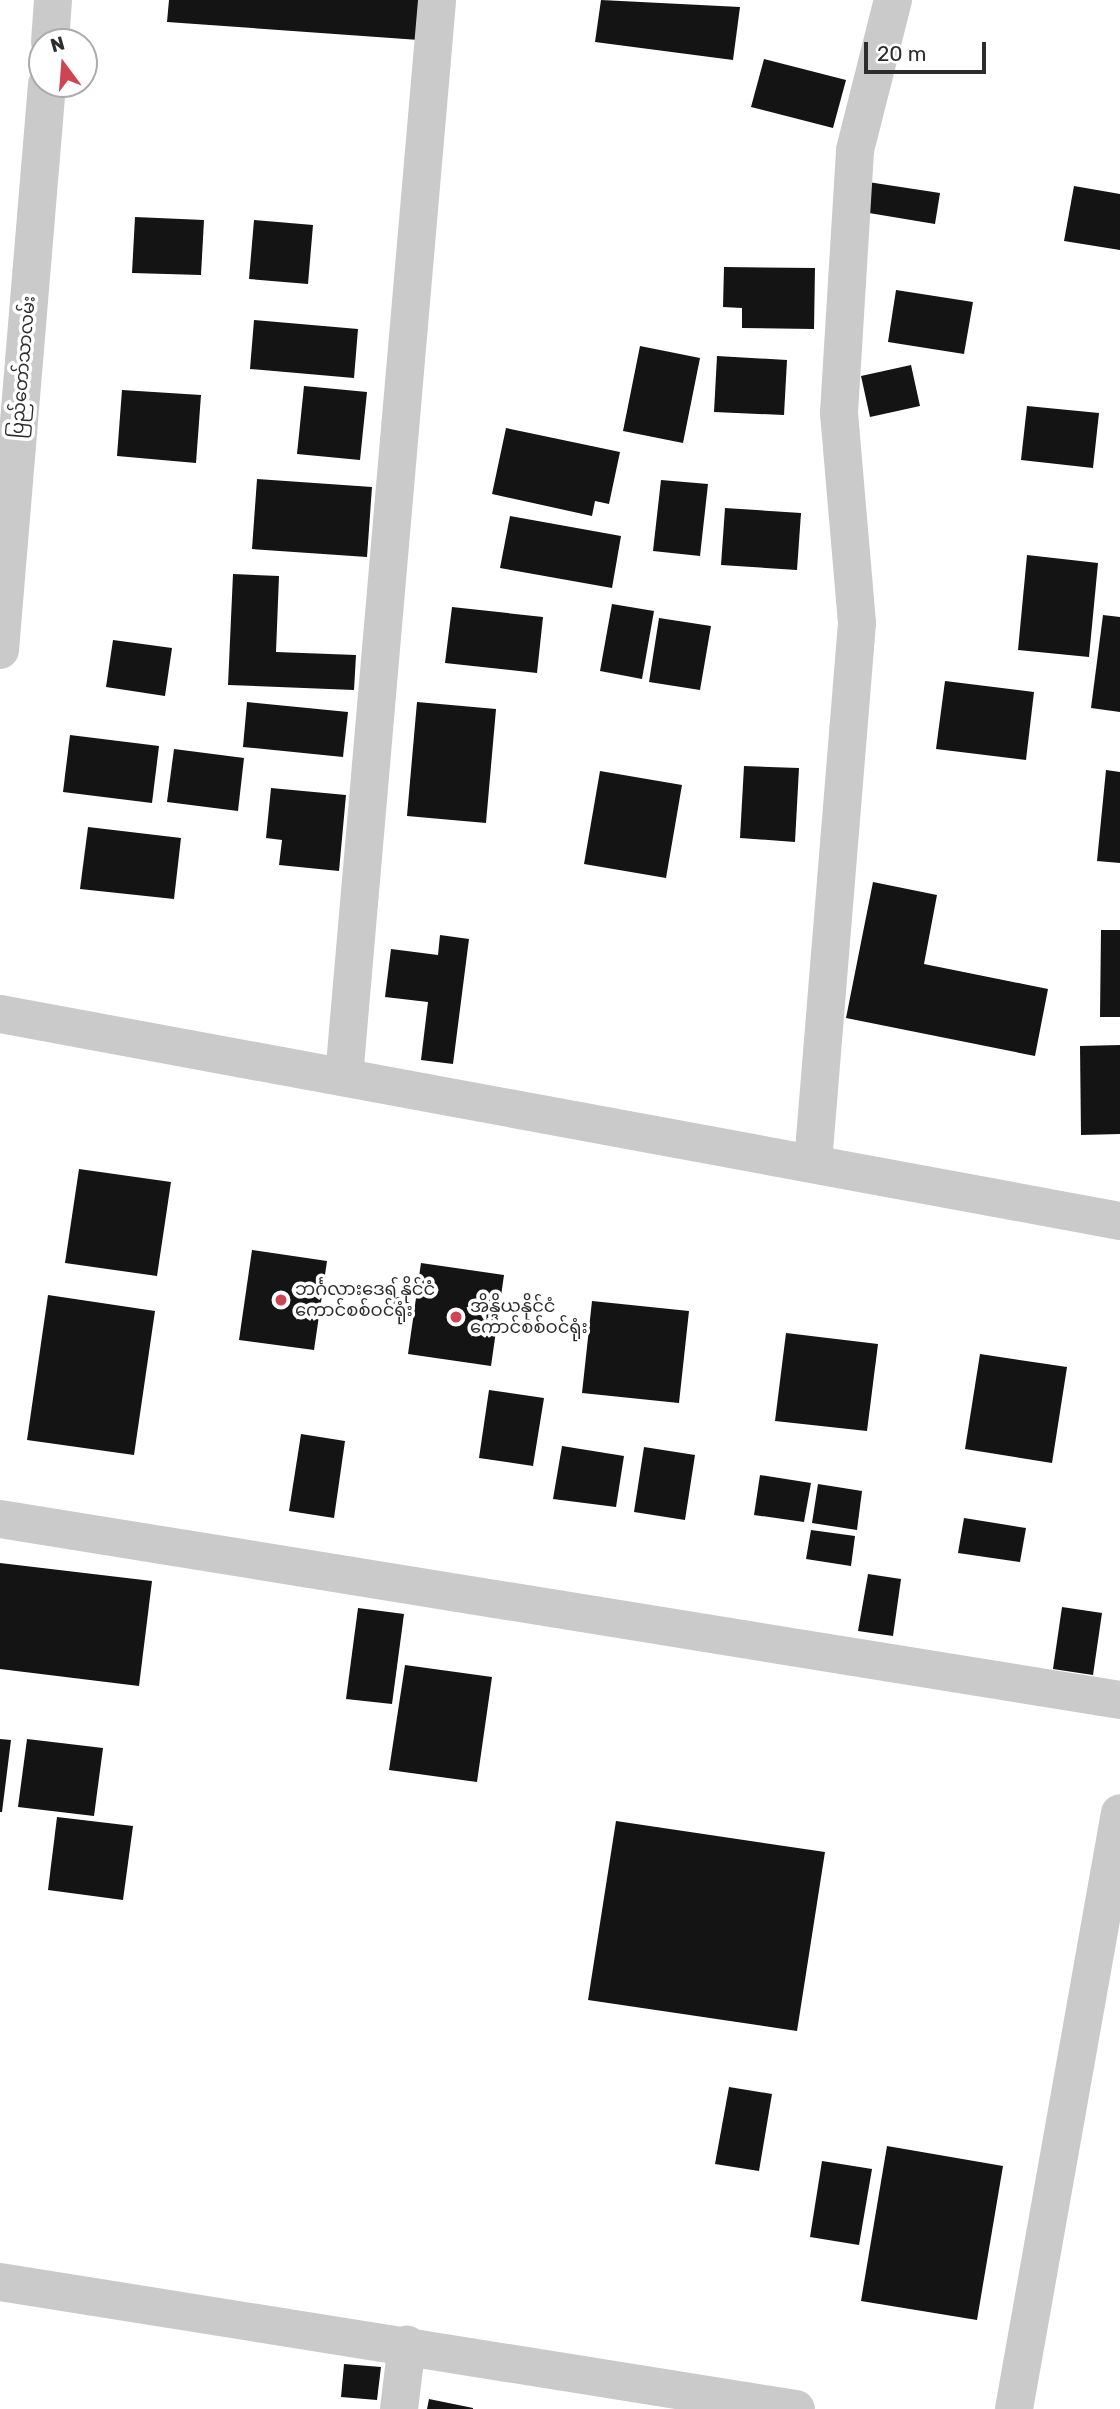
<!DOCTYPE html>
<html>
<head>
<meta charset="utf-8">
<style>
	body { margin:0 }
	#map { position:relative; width:1120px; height:2409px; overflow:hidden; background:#fff; font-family:Rubik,"Noto Sans Myanmar",sans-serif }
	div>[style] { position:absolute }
	.building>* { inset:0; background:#141414 }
	.minor>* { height:38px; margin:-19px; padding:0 19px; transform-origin:19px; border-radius:19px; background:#cacaca }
	.tertiary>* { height:38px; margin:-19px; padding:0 19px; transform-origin:19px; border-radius:19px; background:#cacaca }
	.dots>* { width:19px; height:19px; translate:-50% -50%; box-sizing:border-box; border:4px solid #fff; border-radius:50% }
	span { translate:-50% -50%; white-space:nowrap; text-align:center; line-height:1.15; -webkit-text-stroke:7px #fff; paint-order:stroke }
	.street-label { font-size:18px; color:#2d2d2d }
	.poi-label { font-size:18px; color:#2d2d2d }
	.left { translate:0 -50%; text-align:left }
	.north { position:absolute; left:28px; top:28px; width:70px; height:70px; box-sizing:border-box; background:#fff; border:2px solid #ababab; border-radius:50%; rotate:344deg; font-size:19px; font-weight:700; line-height:28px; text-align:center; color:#2d2d2d }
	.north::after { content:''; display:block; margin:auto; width:24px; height:32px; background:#cf4453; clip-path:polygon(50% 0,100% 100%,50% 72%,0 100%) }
	.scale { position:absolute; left:864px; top:42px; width:122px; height:32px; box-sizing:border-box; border:4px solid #2d2d2d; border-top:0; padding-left:9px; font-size:21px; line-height:24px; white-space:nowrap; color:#2d2d2d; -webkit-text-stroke:5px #fff; paint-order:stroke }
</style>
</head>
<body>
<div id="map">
	<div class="building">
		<i style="clip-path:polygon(169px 0,422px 0,419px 40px,167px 22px)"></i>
		<i style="clip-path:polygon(601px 0,740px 7px,733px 60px,595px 42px)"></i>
		<i style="clip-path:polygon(764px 59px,846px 80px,833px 128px,751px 107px)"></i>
		<i style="clip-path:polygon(868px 182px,940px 193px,935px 224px,863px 212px)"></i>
		<i style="clip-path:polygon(1074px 186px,1120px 194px,1120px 250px,1064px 241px)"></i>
		<i style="clip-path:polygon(135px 217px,204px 220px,201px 275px,132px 273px)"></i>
		<i style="clip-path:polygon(254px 220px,313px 225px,308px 284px,249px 279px)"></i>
		<i style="clip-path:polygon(724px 267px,815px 268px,814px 329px,742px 328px,742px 308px,723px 307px)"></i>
		<i style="clip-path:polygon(896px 290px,973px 302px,964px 354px,888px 342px)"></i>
		<i style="clip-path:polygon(254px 320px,358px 329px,354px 378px,250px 369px)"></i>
		<i style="clip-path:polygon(640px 346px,700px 358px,683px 443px,623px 431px)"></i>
		<i style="clip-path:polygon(717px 356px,787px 360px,784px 415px,714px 412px)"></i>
		<i style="clip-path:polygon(911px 365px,920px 406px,870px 417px,861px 376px)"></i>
		<i style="clip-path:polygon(304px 386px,367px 392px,360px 460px,297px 454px)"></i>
		<i style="clip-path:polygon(122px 390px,201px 395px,196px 463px,117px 456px)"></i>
		<i style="clip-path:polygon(1027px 406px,1099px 413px,1093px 468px,1021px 460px)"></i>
		<i style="clip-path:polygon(506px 428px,620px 452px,609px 504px,595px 501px,592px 516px,492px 494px)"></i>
		<i style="clip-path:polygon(257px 479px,372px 487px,367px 557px,252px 549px)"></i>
		<i style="clip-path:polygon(661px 480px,708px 484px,700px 556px,653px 551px)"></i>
		<i style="clip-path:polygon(725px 508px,801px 513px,797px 570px,721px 565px)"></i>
		<i style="clip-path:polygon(510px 516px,621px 536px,612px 588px,500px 568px)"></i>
		<i style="clip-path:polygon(1027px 555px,1098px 563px,1089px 657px,1018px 650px)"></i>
		<i style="clip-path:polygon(233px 574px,279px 576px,276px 652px,356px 655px,354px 690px,228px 685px)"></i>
		<i style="clip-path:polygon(612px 604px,654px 611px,642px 679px,600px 671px)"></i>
		<i style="clip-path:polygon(452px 607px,543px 617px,537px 673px,445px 663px)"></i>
		<i style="clip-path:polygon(1103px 615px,1120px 617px,1120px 712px,1091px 708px)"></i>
		<i style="clip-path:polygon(659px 618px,711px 626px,700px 690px,649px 682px)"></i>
		<i style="clip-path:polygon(113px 640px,172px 648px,165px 696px,106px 687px)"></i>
		<i style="clip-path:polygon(945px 681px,1034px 692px,1026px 760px,936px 749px)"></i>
		<i style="clip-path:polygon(247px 702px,348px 712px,343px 757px,243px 747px)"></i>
		<i style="clip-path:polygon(417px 702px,496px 709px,486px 823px,407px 816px)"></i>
		<i style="clip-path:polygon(70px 735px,159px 746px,152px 803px,63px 792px)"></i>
		<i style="clip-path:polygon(174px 749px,244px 758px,238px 811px,167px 802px)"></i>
		<i style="clip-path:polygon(744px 766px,799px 768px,795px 842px,740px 838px)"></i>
		<i style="clip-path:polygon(1106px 770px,1120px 772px,1120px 863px,1097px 861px)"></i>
		<i style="clip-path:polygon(600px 771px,682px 785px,666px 878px,584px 864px)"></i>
		<i style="clip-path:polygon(271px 788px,346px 795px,339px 871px,279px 865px,282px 840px,266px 838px)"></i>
		<i style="clip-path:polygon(88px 827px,181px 838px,174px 899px,80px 889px)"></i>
		<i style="clip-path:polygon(873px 882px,937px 895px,924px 964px,1048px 989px,1035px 1056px,846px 1018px)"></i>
		<i style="clip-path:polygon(1101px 930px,1120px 930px,1120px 1017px,1100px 1017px)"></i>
		<i style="clip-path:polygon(440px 935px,469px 939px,453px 1064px,421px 1060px,428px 1002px,385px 997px,391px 949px,438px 955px)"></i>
		<i style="clip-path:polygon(1120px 1045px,1120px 1134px,1081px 1135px,1080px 1046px)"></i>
		<i style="clip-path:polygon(79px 1169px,171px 1182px,157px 1276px,65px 1263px)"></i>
		<i style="clip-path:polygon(252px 1250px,327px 1261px,314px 1350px,239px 1340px)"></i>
		<i style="clip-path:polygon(421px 1263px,504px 1275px,491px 1366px,408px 1354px)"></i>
		<i style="clip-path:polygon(48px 1295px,155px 1311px,134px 1455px,27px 1440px)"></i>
		<i style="clip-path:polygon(592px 1301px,689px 1311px,679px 1403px,582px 1393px)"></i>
		<i style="clip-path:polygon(786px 1333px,878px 1344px,867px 1431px,775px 1421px)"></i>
		<i style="clip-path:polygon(980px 1354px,1067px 1367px,1052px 1463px,965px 1449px)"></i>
		<i style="clip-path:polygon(489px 1390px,544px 1398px,533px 1466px,479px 1458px)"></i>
		<i style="clip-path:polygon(301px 1434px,345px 1441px,334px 1518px,289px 1511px)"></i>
		<i style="clip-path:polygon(562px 1446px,624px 1456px,616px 1507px,553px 1499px)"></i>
		<i style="clip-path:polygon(644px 1447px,695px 1455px,685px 1520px,634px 1512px)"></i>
		<i style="clip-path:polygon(760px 1475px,811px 1483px,804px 1522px,754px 1515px)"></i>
		<i style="clip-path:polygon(818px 1484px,862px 1491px,857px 1530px,812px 1523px)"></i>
		<i style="clip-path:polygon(964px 1518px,1026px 1528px,1020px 1562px,958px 1553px)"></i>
		<i style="clip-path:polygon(811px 1530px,855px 1536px,851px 1566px,806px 1559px)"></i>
		<i style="clip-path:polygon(0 1563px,152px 1581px,139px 1686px,0 1669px)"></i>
		<i style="clip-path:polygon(868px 1574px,901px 1579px,893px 1636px,858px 1631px)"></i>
		<i style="clip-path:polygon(1062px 1607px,1102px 1613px,1093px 1675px,1053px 1669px)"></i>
		<i style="clip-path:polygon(358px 1608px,404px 1614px,392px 1704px,346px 1699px)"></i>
		<i style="clip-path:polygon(405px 1665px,492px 1677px,477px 1782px,389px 1770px)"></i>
		<i style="clip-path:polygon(0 1739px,11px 1740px,2px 1812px,0 1812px)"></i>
		<i style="clip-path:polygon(27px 1739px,103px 1748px,94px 1816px,18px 1807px)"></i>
		<i style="clip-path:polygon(57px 1817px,133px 1826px,123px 1900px,48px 1890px)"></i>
		<i style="clip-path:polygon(616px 1821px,825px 1852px,797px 2031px,588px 2000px)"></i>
		<i style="clip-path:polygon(729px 2087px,772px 2094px,759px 2171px,715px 2164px)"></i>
		<i style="clip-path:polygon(887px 2146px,1003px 2166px,977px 2320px,861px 2301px)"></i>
		<i style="clip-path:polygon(822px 2161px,872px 2169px,859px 2245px,810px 2237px)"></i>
		<i style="clip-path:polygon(344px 2364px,381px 2367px,377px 2400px,341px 2397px)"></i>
		<i style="clip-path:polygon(429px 2399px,473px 2408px,473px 2409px,427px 2409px)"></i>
	</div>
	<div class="minor">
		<i style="left:344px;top:1077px;width:1081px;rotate:-85.06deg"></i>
		<i style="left:813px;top:1163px;width:542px;rotate:-85.34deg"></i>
		<i style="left:857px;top:623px;width:211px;rotate:-94.9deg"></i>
		<i style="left:839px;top:413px;width:263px;rotate:-86.5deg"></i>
		<i style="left:855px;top:150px;width:155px;rotate:-75.8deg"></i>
		<i style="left:0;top:1519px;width:1135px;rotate:9.18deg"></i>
		<i style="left:0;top:2282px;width:806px;rotate:9.07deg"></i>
		<i style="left:399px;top:2409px;width:65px;rotate:-83deg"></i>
		<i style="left:1014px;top:2409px;width:605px;rotate:-79.92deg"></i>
	</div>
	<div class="tertiary">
		<i style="left:50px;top:42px;width:42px;rotate:-85.9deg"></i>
		<i style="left:0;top:650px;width:568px;rotate:-85.25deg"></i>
		<i style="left:0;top:1014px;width:1139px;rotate:10.47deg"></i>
	</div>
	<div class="dots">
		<i style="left:281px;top:1300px;background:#cf4453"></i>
		<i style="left:456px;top:1317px;background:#cf4453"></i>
	</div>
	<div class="street-label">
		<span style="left:23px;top:367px;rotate:-85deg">ပြည်တော်သာလမ်း</span>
	</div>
	<div class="poi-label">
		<span class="left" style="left:295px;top:1300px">ဘင်္ဂလားဒေရှ့်နိုင်ငံ<br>ကောင်စစ်ဝင်ရုံး</span>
		<span class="left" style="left:470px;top:1317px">အိန္ဒိယနိုင်ငံ<br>ကောင်စစ်ဝင်ရုံး</span>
	</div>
	<div class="north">N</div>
	<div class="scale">20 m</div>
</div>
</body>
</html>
